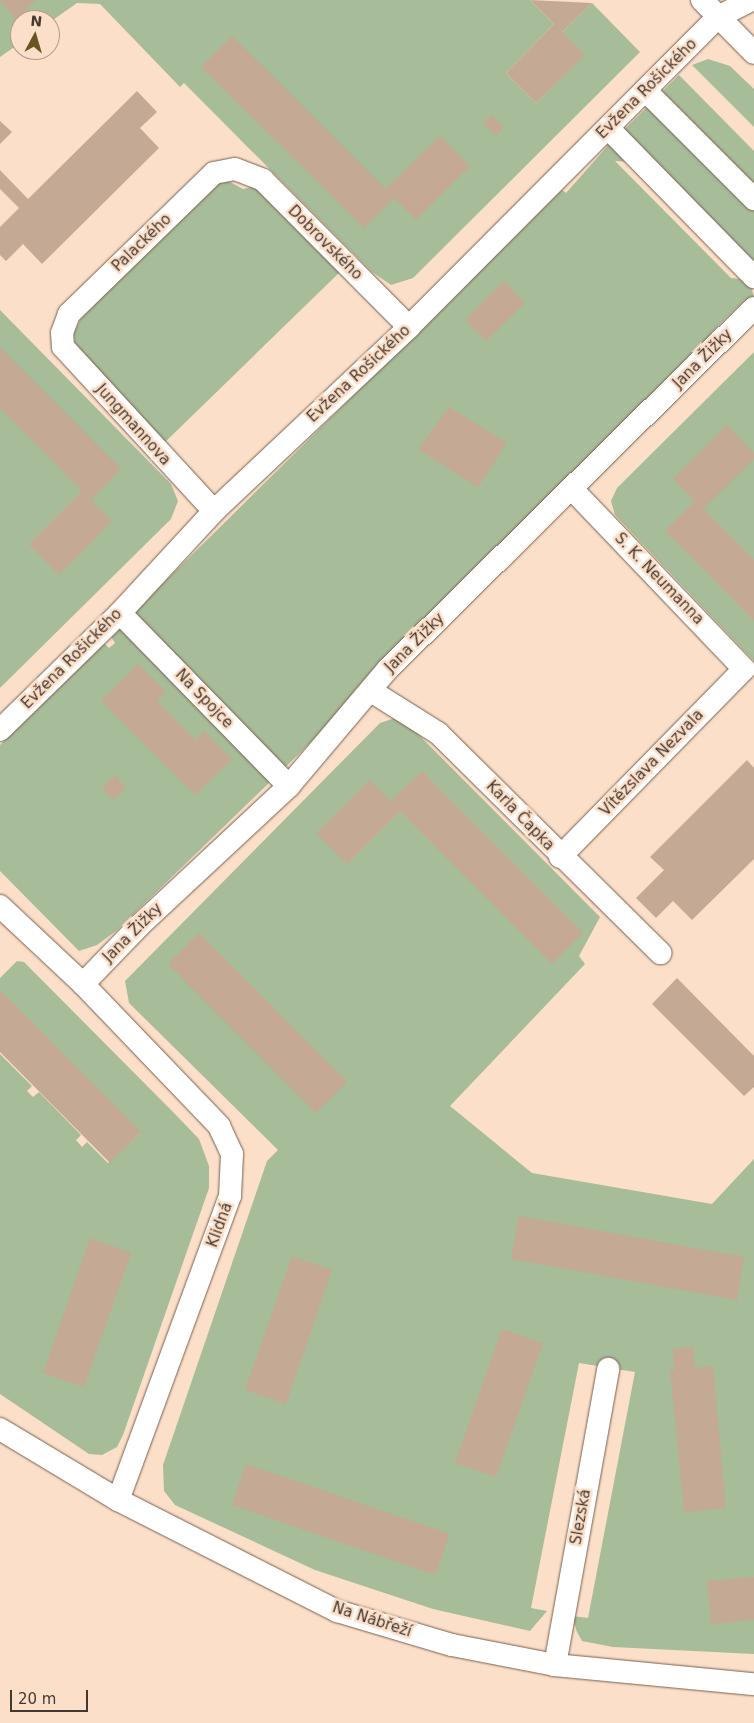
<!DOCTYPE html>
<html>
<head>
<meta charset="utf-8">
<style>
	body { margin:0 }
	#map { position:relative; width:754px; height:1723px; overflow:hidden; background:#fcdfc9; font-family:"DejaVu Sans",sans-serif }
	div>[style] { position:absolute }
	.green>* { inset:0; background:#a7bc99 }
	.building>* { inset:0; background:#c4a994 }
	.roads { filter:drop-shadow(0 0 1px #785f4c) drop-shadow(0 0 1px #785f4c) }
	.minor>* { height:22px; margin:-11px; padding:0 11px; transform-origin:11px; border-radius:11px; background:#fff }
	span { translate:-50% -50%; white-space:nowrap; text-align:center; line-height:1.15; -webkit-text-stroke:5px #fcdfc9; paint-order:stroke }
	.street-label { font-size:15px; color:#43382f }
	.north { position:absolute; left:10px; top:10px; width:50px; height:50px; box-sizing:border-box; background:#fcdfc9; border:1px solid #b29c8b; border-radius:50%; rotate:6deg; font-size:14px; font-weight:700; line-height:20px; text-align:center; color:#43382f }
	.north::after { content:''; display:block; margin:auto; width:18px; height:22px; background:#695423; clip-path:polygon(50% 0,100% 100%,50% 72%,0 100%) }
	.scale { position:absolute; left:10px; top:1690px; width:78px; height:22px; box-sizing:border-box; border:2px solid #43382f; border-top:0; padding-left:6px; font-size:15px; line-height:18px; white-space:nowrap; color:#43382f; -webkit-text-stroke:4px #fcdfc9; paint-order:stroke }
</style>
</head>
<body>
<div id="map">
	<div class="green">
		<i style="clip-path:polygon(0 0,530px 0,554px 24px,506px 73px,536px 103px,584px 55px,561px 33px,592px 3px,640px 52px,413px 278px,391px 285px,372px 272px,184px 83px,180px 87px,100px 4px,77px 3px,50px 22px,20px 20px,20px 43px,0 57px)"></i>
		<i style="clip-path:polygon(708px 59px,730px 66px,754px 89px,754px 127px,692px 65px)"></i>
		<i style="clip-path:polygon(679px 75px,754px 151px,754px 191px,659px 95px)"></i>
		<i style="clip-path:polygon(651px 103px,754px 206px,754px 269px,620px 134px)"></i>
		<i style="clip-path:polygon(612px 141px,632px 162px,615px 161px,731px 278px,749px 280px,754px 297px,748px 303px,745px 300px,711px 333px,714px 336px,299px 754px,116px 931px,97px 945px,79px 951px,0 871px,0 745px,104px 643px,109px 648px,115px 643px,111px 637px,143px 603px,562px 190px,566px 193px)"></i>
		<i style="clip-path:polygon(221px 177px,243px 189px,262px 185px,342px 270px,160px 447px,76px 357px,74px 333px,86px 307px)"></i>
		<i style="clip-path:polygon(0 310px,171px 484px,178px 501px,171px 519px,0 688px)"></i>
		<i style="clip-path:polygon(754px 352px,754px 661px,615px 515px,611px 501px,617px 488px)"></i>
		<i style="clip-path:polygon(395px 718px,408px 724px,600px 917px,579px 956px,585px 964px,450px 1106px,532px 1173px,712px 1204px,754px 1159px,754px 1654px,613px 1647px,582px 1641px,577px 1632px,572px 1616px,588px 1618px,635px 1372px,579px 1363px,531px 1608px,547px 1611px,530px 1631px,433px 1609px,315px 1570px,175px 1505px,164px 1491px,163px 1465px,267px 1161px,278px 1150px,129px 1003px,125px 981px,380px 723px)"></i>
		<i style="clip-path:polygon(17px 961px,24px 962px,174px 1113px,199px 1139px,209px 1166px,209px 1188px,123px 1435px,117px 1447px,102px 1455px,89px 1454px,0 1394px,0 1054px,32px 1086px,27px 1091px,33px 1097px,39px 1092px,81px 1135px,76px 1140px,82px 1147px,87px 1142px,108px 1163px,140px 1133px,0 991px,0 978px)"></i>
	</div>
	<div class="building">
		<i style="clip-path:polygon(0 0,36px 0,16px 20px)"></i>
		<i style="clip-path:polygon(530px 0,592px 3px,562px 32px,585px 55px,536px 103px,506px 73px,554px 24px)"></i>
		<i style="clip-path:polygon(232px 36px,386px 189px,440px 136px,470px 166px,416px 220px,394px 198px,364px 228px,201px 67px)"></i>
		<i style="clip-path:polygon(137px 91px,157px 112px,140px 128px,159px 148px,42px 264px,23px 244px,6px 261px,0 255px,0 227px,19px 208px,0 189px,0 170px,28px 199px)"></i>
		<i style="clip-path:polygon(491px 115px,504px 127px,496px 136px,483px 123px)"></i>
		<i style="clip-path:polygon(0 121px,12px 132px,0 144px)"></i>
		<i style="clip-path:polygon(504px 281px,525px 303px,486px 341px,465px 320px)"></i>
		<i style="clip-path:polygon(0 347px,121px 469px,91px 500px,112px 521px,59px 575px,29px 544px,82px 491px,0 408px)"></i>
		<i style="clip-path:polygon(449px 407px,507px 443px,478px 487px,418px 449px)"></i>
		<i style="clip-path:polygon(727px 425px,754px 453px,754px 459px,703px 509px,754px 560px,754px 621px,665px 531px,695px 501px,673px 479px)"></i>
		<i style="clip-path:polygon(138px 664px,166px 692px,157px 701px,195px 740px,204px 731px,232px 759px,195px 795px,101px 701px)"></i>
		<i style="clip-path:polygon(747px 760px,754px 768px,754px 859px,692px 920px,673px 901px,656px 918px,636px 898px,664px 870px,650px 857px)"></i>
		<i style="clip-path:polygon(422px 771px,583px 933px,552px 964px,400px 811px,347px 864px,316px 833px,370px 780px,391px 801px)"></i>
		<i style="clip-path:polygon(115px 775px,126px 788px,113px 800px,102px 788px)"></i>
		<i style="clip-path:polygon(199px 933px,347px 1082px,316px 1113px,168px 964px)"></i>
		<i style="clip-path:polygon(677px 978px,754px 1056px,754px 1087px,744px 1096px,652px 1004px)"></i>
		<i style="clip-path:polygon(0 990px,141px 1132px,110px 1163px,0 1052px)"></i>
		<i style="clip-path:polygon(519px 1216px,744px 1257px,737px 1300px,511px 1259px)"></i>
		<i style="clip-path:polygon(90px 1238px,131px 1253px,84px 1387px,43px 1373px)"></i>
		<i style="clip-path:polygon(292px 1256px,332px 1270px,286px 1404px,245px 1390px)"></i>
		<i style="clip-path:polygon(502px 1329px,543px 1343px,496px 1477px,455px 1463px)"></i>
		<i style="clip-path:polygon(693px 1347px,695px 1368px,713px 1366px,726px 1508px,684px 1512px,670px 1370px,675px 1370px,672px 1349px)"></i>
		<i style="clip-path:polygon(246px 1464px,450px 1534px,435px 1575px,232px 1505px)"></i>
		<i style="clip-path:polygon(754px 1577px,754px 1620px,711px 1624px,707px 1581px)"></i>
	</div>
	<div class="roads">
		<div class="minor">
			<i style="left:702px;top:0;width:74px;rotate:45.5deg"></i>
			<i style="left:646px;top:91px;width:153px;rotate:45deg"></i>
			<i style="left:608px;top:128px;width:209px;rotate:45.6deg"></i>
			<i style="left:214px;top:511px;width:223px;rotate:-132.6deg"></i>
			<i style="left:63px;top:347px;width:14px;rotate:-94deg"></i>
			<i style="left:62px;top:333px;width:20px;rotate:-70deg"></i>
			<i style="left:69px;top:314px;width:202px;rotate:-44.2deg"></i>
			<i style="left:214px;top:173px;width:21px;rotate:-11deg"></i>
			<i style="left:235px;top:169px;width:30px;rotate:21deg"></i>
			<i style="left:263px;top:180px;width:207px;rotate:45.2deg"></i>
			<i style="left:120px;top:613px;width:242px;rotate:45.7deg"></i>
			<i style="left:371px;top:691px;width:79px;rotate:32.1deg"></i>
			<i style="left:438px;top:733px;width:313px;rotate:44.7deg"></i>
			<i style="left:0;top:730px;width:168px;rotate:-44.3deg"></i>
			<i style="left:120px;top:613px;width:139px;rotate:-47.3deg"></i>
			<i style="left:214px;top:511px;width:268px;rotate:-43.3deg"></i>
			<i style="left:409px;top:327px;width:438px;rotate:-45.1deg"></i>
			<i style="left:718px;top:17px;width:37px;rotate:-27deg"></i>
			<i style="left:560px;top:857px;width:263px;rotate:-45.6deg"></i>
			<i style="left:744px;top:669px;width:248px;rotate:-133.7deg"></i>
			<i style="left:0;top:906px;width:114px;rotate:43.2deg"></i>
			<i style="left:83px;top:984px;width:197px;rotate:46.2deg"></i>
			<i style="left:219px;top:1126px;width:31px;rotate:65deg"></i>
			<i style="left:232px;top:1154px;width:42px;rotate:92.7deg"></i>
			<i style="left:230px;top:1196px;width:324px;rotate:110.2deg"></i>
			<i style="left:83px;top:984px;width:82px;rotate:-46deg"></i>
			<i style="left:140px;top:925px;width:204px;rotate:-43deg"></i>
			<i style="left:289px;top:786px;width:153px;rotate:-49.8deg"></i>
			<i style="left:388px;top:669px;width:514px;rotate:-44.61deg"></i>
			<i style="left:0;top:1429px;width:138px;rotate:31deg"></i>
			<i style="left:118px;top:1500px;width:246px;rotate:26.9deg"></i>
			<i style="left:337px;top:1611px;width:120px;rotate:16.5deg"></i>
			<i style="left:452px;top:1645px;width:105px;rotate:11deg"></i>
			<i style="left:555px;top:1665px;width:200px;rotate:5.5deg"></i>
			<i style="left:555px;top:1665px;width:301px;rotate:-79.8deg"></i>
		</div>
	</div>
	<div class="street-label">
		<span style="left:647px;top:89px;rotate:-45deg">Evžena Rošického</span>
		<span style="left:142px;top:243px;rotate:-44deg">Palackého</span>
		<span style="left:325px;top:243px;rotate:45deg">Dobrovského</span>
		<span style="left:703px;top:359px;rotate:-45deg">Jana Žižky</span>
		<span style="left:359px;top:374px;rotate:-43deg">Evžena Rošického</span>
		<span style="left:133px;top:425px;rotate:48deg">Jungmannova</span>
		<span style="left:659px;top:579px;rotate:46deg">S. K. Neumanna</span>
		<span style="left:415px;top:643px;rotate:-45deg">Jana Žižky</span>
		<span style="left:72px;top:659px;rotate:-45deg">Evžena Rošického</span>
		<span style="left:204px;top:699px;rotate:46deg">Na Spojce</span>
		<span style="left:652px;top:763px;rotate:-46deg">Vítězslava Nezvala</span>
		<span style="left:520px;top:816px;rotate:46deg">Karla Čapka</span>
		<span style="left:133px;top:933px;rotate:-45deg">Jana Žižky</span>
		<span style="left:220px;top:1225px;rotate:-70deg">Klidná</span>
		<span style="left:581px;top:1517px;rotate:-80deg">Slezská</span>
		<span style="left:372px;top:1620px;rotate:18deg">Na Nábřeží</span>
	</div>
	<div class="north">N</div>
	<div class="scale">20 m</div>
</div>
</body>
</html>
